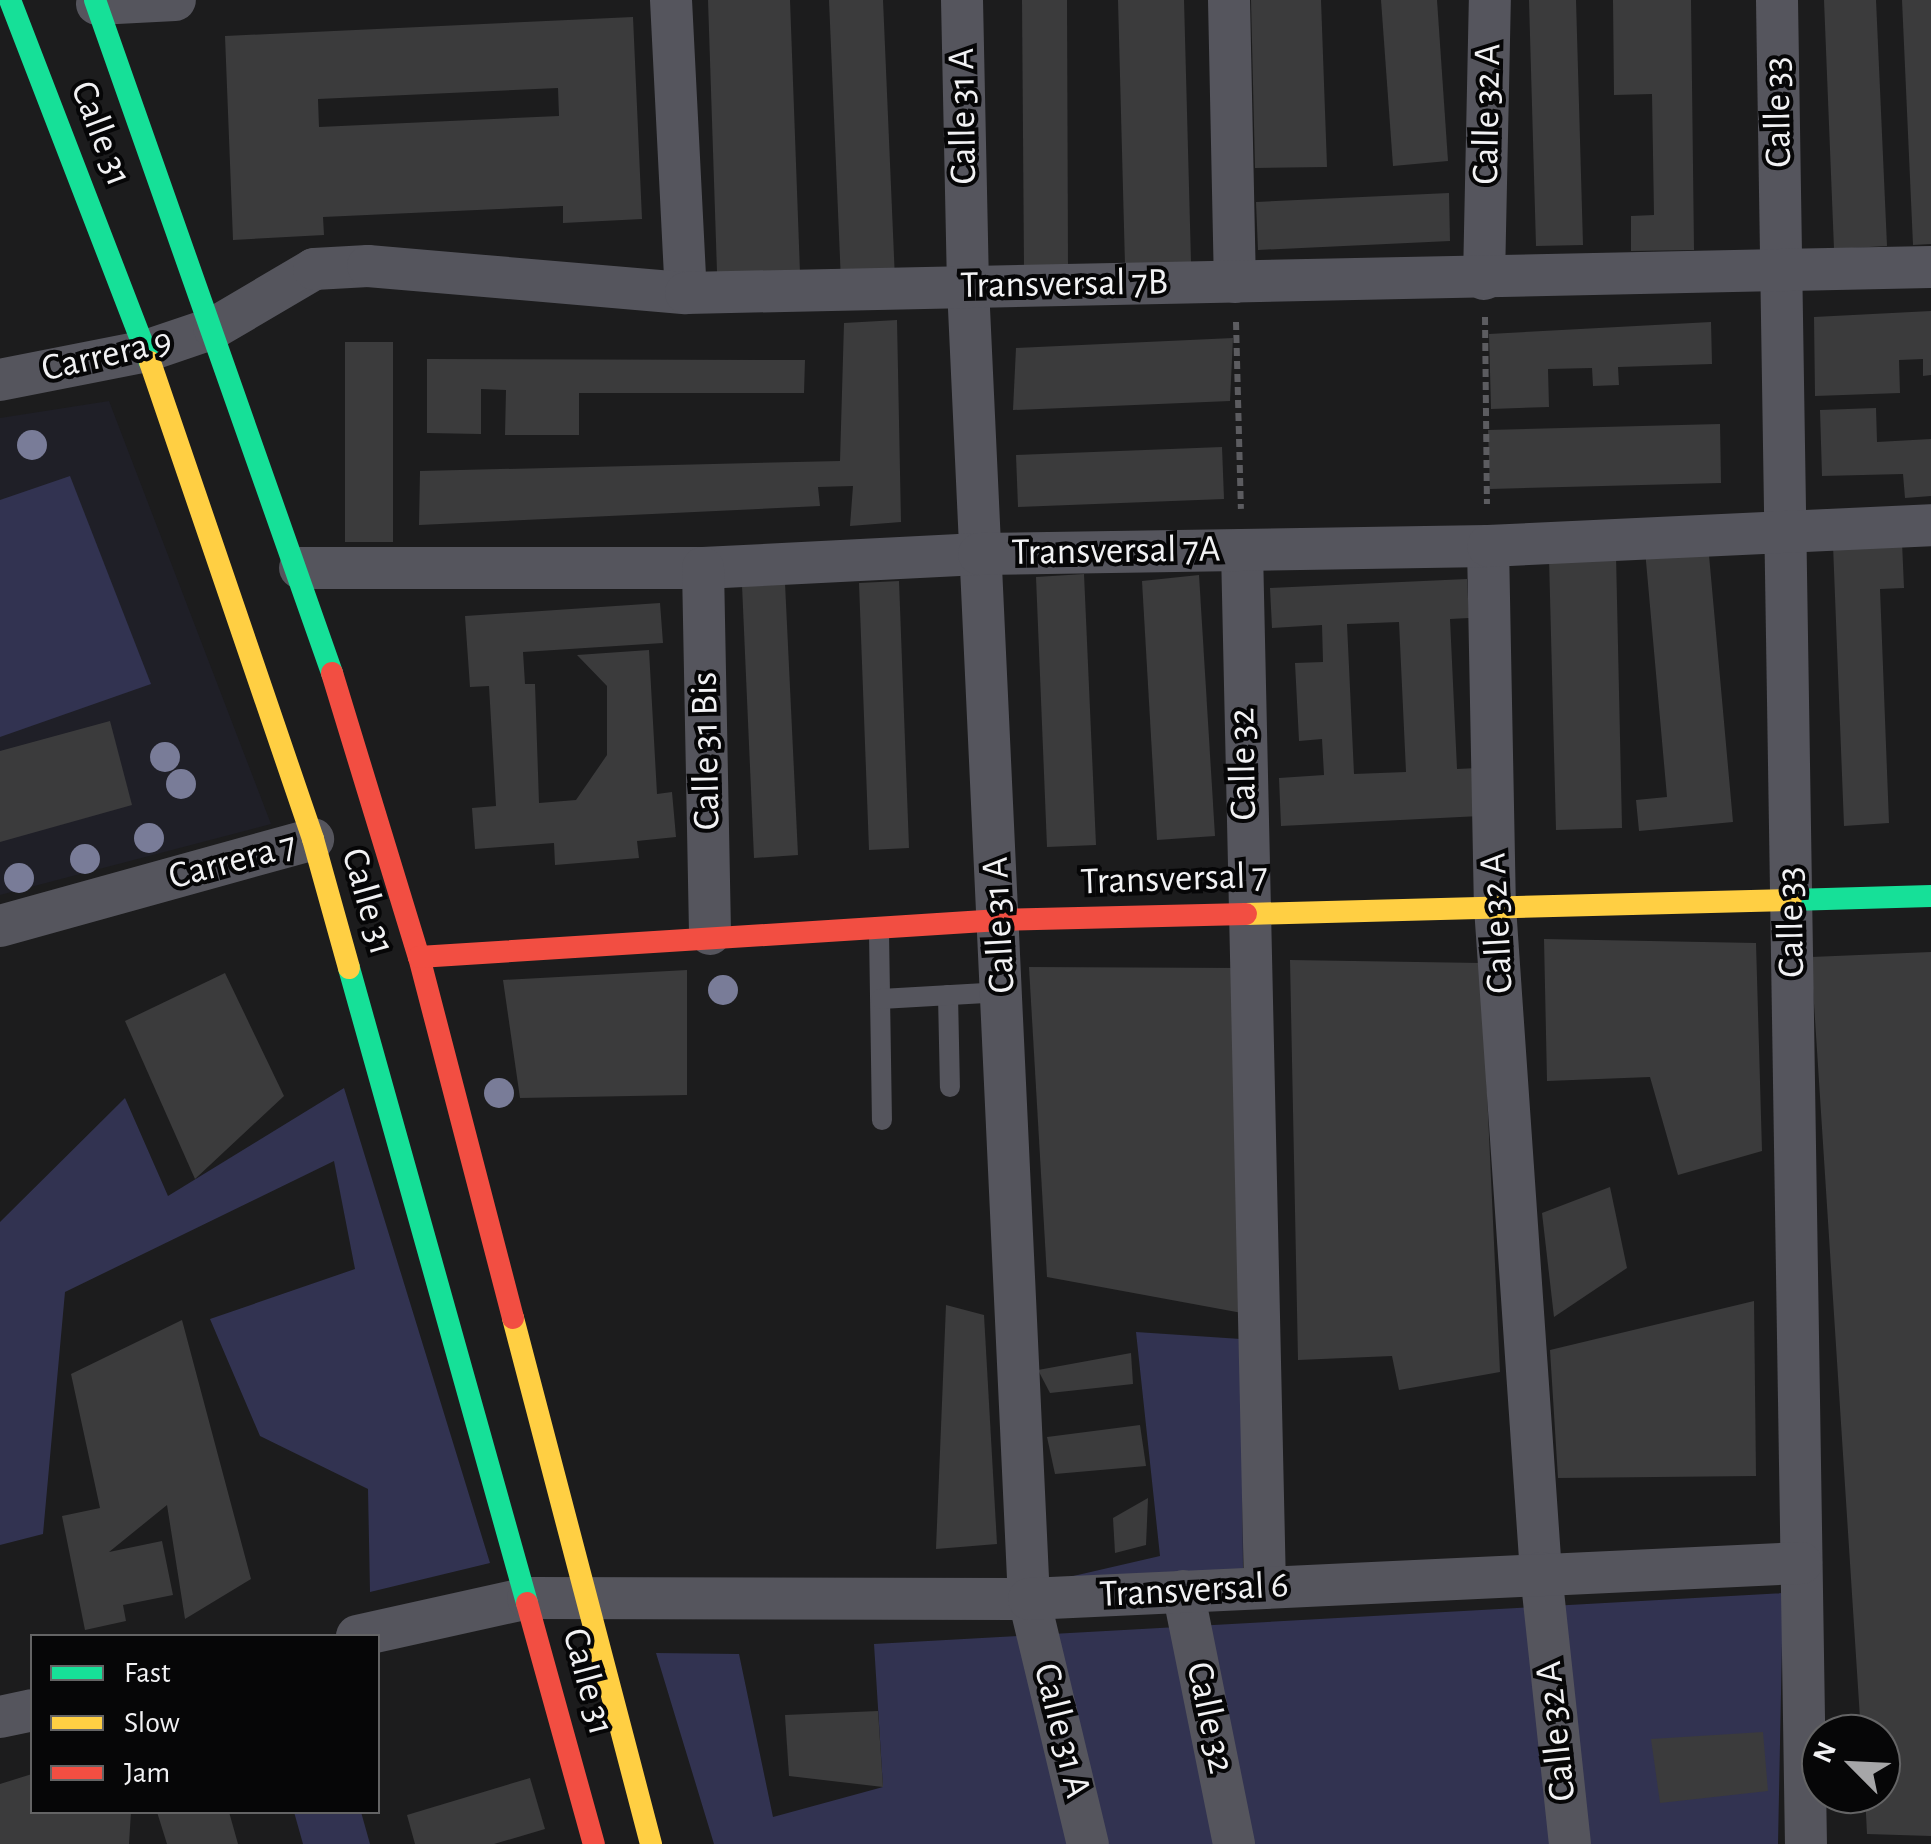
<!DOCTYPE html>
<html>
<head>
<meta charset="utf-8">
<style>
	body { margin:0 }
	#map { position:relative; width:1931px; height:1844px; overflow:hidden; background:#1c1c1d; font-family:"Alegreya Sans",sans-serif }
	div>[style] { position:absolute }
	.built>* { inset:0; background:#1f1f27 }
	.green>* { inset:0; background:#323351 }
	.building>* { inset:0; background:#3b3b3c }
	.path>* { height:6px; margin-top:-3px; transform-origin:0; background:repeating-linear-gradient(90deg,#5c5c60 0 8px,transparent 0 13px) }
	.lane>* { height:20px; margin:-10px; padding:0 10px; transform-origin:10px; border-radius:10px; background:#55555d }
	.street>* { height:42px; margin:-21px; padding:0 21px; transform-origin:21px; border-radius:21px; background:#55555d }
	.fast>* { height:22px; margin:-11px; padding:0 11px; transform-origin:11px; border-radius:11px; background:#16e098 }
	.slow>* { height:22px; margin:-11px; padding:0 11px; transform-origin:11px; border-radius:11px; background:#ffcf43 }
	.jam>* { height:22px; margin:-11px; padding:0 11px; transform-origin:11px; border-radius:11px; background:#f24e42 }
	.trees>* { width:30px; height:30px; margin:-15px; border-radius:50%; background:#797c98 }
	span { translate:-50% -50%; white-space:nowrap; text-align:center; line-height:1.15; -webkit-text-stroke:8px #060607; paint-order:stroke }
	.street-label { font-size:38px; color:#f1f1f3 }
	.legend { position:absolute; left:30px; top:1634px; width:350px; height:180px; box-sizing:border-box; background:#060607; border:2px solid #646465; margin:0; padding:12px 18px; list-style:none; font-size:30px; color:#f1f1f3 }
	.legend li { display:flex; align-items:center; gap:20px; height:50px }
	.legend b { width:50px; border:2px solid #646465 }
	.north { position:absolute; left:1801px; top:1714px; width:100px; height:100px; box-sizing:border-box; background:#060607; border:2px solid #646465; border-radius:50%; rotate:294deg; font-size:28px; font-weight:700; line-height:40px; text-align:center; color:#f1f1f3 }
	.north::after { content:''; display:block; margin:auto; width:35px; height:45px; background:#a6a6a8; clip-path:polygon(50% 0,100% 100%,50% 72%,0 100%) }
</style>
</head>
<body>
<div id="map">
	<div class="built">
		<i style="clip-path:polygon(109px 401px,271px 824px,0 895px,0 418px)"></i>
	</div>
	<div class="green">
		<i style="clip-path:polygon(70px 476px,151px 684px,0 737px,0 500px)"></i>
		<i style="clip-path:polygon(344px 1088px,490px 1563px,370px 1592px,368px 1489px,260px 1436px,210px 1319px,355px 1269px,334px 1161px,65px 1292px,43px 1534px,0 1545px,0 1222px,125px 1098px,168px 1196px)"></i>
		<i style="clip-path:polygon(1136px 1332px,1241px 1339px,1243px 1569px,1043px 1583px,1160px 1556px)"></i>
		<i style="clip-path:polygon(1783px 1593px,1778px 1844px,714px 1844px,656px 1653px,739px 1654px,773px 1817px,883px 1787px,874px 1644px)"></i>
		<i style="clip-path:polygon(294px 1812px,361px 1812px,370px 1844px,303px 1844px)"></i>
	</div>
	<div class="building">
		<i style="clip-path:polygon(708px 0,790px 0,800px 273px,717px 272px)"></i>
		<i style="clip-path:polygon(829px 0,883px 0,895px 280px,841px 282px)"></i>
		<i style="clip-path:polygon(1022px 0,1067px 0,1068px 268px,1024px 268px)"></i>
		<i style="clip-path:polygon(1118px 0,1184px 0,1191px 262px,1125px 265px)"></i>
		<i style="clip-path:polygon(1251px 0,1321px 0,1327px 167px,1255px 168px)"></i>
		<i style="clip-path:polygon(1381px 0,1437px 0,1448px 161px,1393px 166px)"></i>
		<i style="clip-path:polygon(1529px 0,1576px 0,1583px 245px,1536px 246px)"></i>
		<i style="clip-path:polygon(1613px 0,1691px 0,1694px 250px,1631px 251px,1631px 216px,1654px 215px,1652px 94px,1614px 95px)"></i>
		<i style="clip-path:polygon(1824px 0,1876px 0,1887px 246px,1834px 249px)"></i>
		<i style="clip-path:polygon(1902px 0,1931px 0,1931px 244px,1913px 245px)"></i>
		<i style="clip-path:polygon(evenodd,633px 17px,642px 219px,563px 223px,563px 206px,323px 217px,324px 235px,233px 240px,225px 36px,633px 17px,558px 88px,559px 116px,319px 127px,318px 99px,558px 88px)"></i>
		<i style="clip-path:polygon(1449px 193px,1450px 241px,1258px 250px,1256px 202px)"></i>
		<i style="clip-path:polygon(1931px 311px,1931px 375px,1923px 376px,1923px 359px,1899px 360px,1900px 393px,1815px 396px,1814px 317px)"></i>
		<i style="clip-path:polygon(897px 320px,901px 522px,850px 526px,853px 486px,818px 487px,820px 506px,419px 525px,420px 471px,840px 461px,844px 323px)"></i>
		<i style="clip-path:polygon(1711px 322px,1712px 364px,1618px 367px,1619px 385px,1593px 386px,1592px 368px,1548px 369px,1549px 407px,1491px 409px,1489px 334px)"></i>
		<i style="clip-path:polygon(1233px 338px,1230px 401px,1013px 410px,1016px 348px)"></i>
		<i style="clip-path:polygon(345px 342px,393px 342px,393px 542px,345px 542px)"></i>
		<i style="clip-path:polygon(427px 359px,805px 360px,804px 393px,579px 393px,579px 435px,505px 435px,506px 390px,481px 389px,481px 434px,427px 433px)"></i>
		<i style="clip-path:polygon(1876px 408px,1877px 442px,1931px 439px,1931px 496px,1905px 498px,1903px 474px,1822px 476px,1820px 410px)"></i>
		<i style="clip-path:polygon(1720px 424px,1721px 483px,1490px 489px,1488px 430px)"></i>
		<i style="clip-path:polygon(1222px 447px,1224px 499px,1018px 507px,1016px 455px)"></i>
		<i style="clip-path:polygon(1902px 542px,1904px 588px,1880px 589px,1889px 823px,1844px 826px,1833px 545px)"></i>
		<i style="clip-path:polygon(1708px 544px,1733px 822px,1639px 831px,1636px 800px,1667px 797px,1645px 550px)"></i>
		<i style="clip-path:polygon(1616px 555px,1622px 828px,1556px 830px,1549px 557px)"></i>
		<i style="clip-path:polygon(1084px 574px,1096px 845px,1047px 847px,1036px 577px)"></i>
		<i style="clip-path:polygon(1199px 575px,1215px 836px,1157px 840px,1142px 581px)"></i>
		<i style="clip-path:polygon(evenodd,1467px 579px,1469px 618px,1450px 619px,1457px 769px,1478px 768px,1480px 816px,1281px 826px,1279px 778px,1324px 775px,1322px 739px,1299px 741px,1295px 663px,1323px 662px,1322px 625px,1272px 628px,1270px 588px,1467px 579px,1399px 622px,1406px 772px,1354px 774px,1347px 624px,1399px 622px)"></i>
		<i style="clip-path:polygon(899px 581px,909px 848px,869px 850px,859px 583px)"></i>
		<i style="clip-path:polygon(785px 583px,798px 855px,754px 858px,742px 585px)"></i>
		<i style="clip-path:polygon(660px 603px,663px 643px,523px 652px,525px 684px,535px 684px,539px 803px,576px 800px,607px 755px,607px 686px,577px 655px,649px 650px,657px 794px,672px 792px,676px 837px,637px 841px,639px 858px,555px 865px,554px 843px,475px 849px,472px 808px,496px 806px,489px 686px,470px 687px,465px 616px)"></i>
		<i style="clip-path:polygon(110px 721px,132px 805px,0 842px,0 751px)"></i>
		<i style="clip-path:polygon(1544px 939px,1756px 943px,1762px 1151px,1678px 1175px,1650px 1077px,1547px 1081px)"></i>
		<i style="clip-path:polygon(1931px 952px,1931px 1836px,1867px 1834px,1865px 1794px,1881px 1794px,1881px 1734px,1861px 1734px,1811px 957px)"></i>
		<i style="clip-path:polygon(1290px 960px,1481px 963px,1500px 1372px,1399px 1390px,1392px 1356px,1298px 1360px)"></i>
		<i style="clip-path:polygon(1029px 967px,1241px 968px,1242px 1313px,1047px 1277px)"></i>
		<i style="clip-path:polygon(687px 970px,687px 1095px,520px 1098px,503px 980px)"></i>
		<i style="clip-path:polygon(225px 973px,284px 1096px,195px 1179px,125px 1021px)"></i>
		<i style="clip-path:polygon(1610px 1187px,1627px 1268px,1554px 1317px,1542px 1213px)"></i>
		<i style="clip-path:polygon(1754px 1301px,1756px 1476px,1558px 1478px,1550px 1350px)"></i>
		<i style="clip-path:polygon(946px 1305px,984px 1315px,997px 1544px,936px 1549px)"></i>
		<i style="clip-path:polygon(182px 1320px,251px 1579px,185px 1619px,167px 1505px,109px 1552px,162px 1541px,173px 1595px,123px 1605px,126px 1621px,85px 1630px,62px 1516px,100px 1508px,71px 1374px)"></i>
		<i style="clip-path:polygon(1131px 1353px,1133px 1384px,1050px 1393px,1038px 1370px)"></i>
		<i style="clip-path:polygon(1140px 1425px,1146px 1466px,1055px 1474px,1047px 1437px)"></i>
		<i style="clip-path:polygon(1148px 1498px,1146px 1545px,1115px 1553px,1113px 1518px)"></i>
		<i style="clip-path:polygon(878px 1711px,883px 1787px,789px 1776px,785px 1715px)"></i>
		<i style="clip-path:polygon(1763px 1732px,1768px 1791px,1660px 1803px,1651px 1739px)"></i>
		<i style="clip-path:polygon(32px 1774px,32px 1812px,131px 1812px,129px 1844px,0 1844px,0 1784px)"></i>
		<i style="clip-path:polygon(530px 1778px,545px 1829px,494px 1844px,415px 1844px,407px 1815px)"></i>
		<i style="clip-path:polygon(157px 1812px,229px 1812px,238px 1844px,167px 1844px)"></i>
	</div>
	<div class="path">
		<i style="left:1485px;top:317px;width:187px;rotate:89.4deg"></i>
		<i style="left:1236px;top:322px;width:187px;rotate:88.5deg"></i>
	</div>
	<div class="lane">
		<i style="left:879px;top:932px;width:188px;rotate:89.1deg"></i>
		<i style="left:948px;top:995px;width:92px;rotate:88.8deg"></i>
		<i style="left:881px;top:999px;width:122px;rotate:-3.3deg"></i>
	</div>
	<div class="street">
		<i style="left:671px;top:0;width:293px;rotate:87.1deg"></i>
		<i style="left:962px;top:0;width:287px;rotate:88.8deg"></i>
		<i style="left:968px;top:287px;width:1313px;rotate:87.34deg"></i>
		<i style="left:1029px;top:1599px;width:252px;rotate:76.5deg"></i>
		<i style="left:1229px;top:0;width:282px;rotate:88.8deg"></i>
		<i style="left:1777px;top:0;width:1844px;rotate:89.1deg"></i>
		<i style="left:97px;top:4px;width:78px;rotate:-2.9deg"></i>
		<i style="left:1484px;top:279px;width:279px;rotate:-88.8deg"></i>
		<i style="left:0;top:380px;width:149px;rotate:-11.2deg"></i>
		<i style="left:146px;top:351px;width:72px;rotate:-18.7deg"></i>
		<i style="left:214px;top:328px;width:116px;rotate:-30.5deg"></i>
		<i style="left:314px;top:269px;width:54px;rotate:-3.2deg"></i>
		<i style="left:368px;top:266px;width:319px;rotate:4.9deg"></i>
		<i style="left:686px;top:293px;width:1245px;rotate:-1.2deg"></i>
		<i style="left:1488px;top:546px;width:361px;rotate:88.9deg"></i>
		<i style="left:1495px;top:907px;width:668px;rotate:86.05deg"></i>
		<i style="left:1541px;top:1573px;width:273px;rotate:83.9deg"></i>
		<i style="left:1242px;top:550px;width:1038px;rotate:88.73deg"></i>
		<i style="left:300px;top:568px;width:403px"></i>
		<i style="left:703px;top:568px;width:276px;rotate:-2.9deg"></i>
		<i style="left:979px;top:554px;width:509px;rotate:-0.9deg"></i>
		<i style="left:1488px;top:546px;width:443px;rotate:-2.7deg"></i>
		<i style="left:703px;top:568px;width:366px;rotate:88.9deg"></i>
		<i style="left:0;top:926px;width:325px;rotate:-15.5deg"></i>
		<i style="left:1183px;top:1591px;width:258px;rotate:78.6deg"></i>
		<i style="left:357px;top:1636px;width:175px;rotate:-12.5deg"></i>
		<i style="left:528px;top:1598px;width:501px;rotate:0.11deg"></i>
		<i style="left:1029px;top:1599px;width:773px;rotate:-2.67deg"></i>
		<i style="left:0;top:1717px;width:33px;rotate:-12deg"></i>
	</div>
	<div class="fast">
		<i style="left:10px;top:0;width:388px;rotate:68.9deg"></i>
		<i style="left:95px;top:0;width:714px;rotate:70.6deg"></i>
		<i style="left:1791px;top:900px;width:140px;rotate:-1.6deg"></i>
		<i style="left:349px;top:968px;width:659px;rotate:74.34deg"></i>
	</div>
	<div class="slow">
		<i style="left:150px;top:362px;width:504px;rotate:71.13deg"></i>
		<i style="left:313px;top:839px;width:134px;rotate:74.4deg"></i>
		<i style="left:1246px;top:914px;width:545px;rotate:-1.47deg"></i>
		<i style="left:513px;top:1318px;width:544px;rotate:75.3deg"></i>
	</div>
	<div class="jam">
		<i style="left:332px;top:673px;width:297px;rotate:73deg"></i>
		<i style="left:419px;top:957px;width:373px;rotate:75.4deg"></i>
		<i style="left:419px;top:957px;width:582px;rotate:-3.64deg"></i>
		<i style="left:1000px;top:920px;width:246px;rotate:-1.4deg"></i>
		<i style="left:527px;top:1603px;width:250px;rotate:74.5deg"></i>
	</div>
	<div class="trees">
		<i style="left:32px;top:445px"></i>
		<i style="left:165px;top:757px"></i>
		<i style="left:181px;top:784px"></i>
		<i style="left:149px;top:838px"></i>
		<i style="left:85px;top:859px"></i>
		<i style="left:19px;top:878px"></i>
		<i style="left:723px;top:990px"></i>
		<i style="left:499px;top:1093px"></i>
	</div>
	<div class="street-label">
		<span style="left:1779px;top:112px;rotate:-91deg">Calle 33</span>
		<span style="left:1488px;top:114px;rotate:-89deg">Calle 32 A</span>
		<span style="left:964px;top:116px;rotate:-91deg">Calle 31 A</span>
		<span style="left:100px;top:134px;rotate:69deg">Calle 31</span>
		<span style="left:1064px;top:285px;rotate:-1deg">Transversal 7B</span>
		<span style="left:107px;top:356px;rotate:-13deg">Carrera 9</span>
		<span style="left:1116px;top:552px;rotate:-1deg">Transversal 7A</span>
		<span style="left:707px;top:751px;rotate:-91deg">Calle 31 Bis</span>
		<span style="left:1244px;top:764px;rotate:-91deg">Calle 32</span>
		<span style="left:233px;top:862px;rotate:-15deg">Carrera 7</span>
		<span style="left:1174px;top:880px;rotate:-2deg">Transversal 7</span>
		<span style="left:367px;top:902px;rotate:74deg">Calle 31</span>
		<span style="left:1792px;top:922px;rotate:-91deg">Calle 33</span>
		<span style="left:1498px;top:923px;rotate:-93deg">Calle 32 A</span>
		<span style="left:1000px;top:925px;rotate:-93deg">Calle 31 A</span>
		<span style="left:1194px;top:1591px;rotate:-3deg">Transversal 6</span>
		<span style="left:587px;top:1682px;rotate:75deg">Calle 31</span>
		<span style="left:1209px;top:1718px;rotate:78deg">Calle 32</span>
		<span style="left:1061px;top:1731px;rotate:76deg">Calle 31 A</span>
		<span style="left:1557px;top:1731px;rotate:-96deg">Calle 32 A</span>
	</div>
	<ul class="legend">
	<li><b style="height:12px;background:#16e098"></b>Fast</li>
	<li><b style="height:12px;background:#ffcf43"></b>Slow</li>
	<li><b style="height:12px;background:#f24e42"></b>Jam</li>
	</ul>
	<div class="north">N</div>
</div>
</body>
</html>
